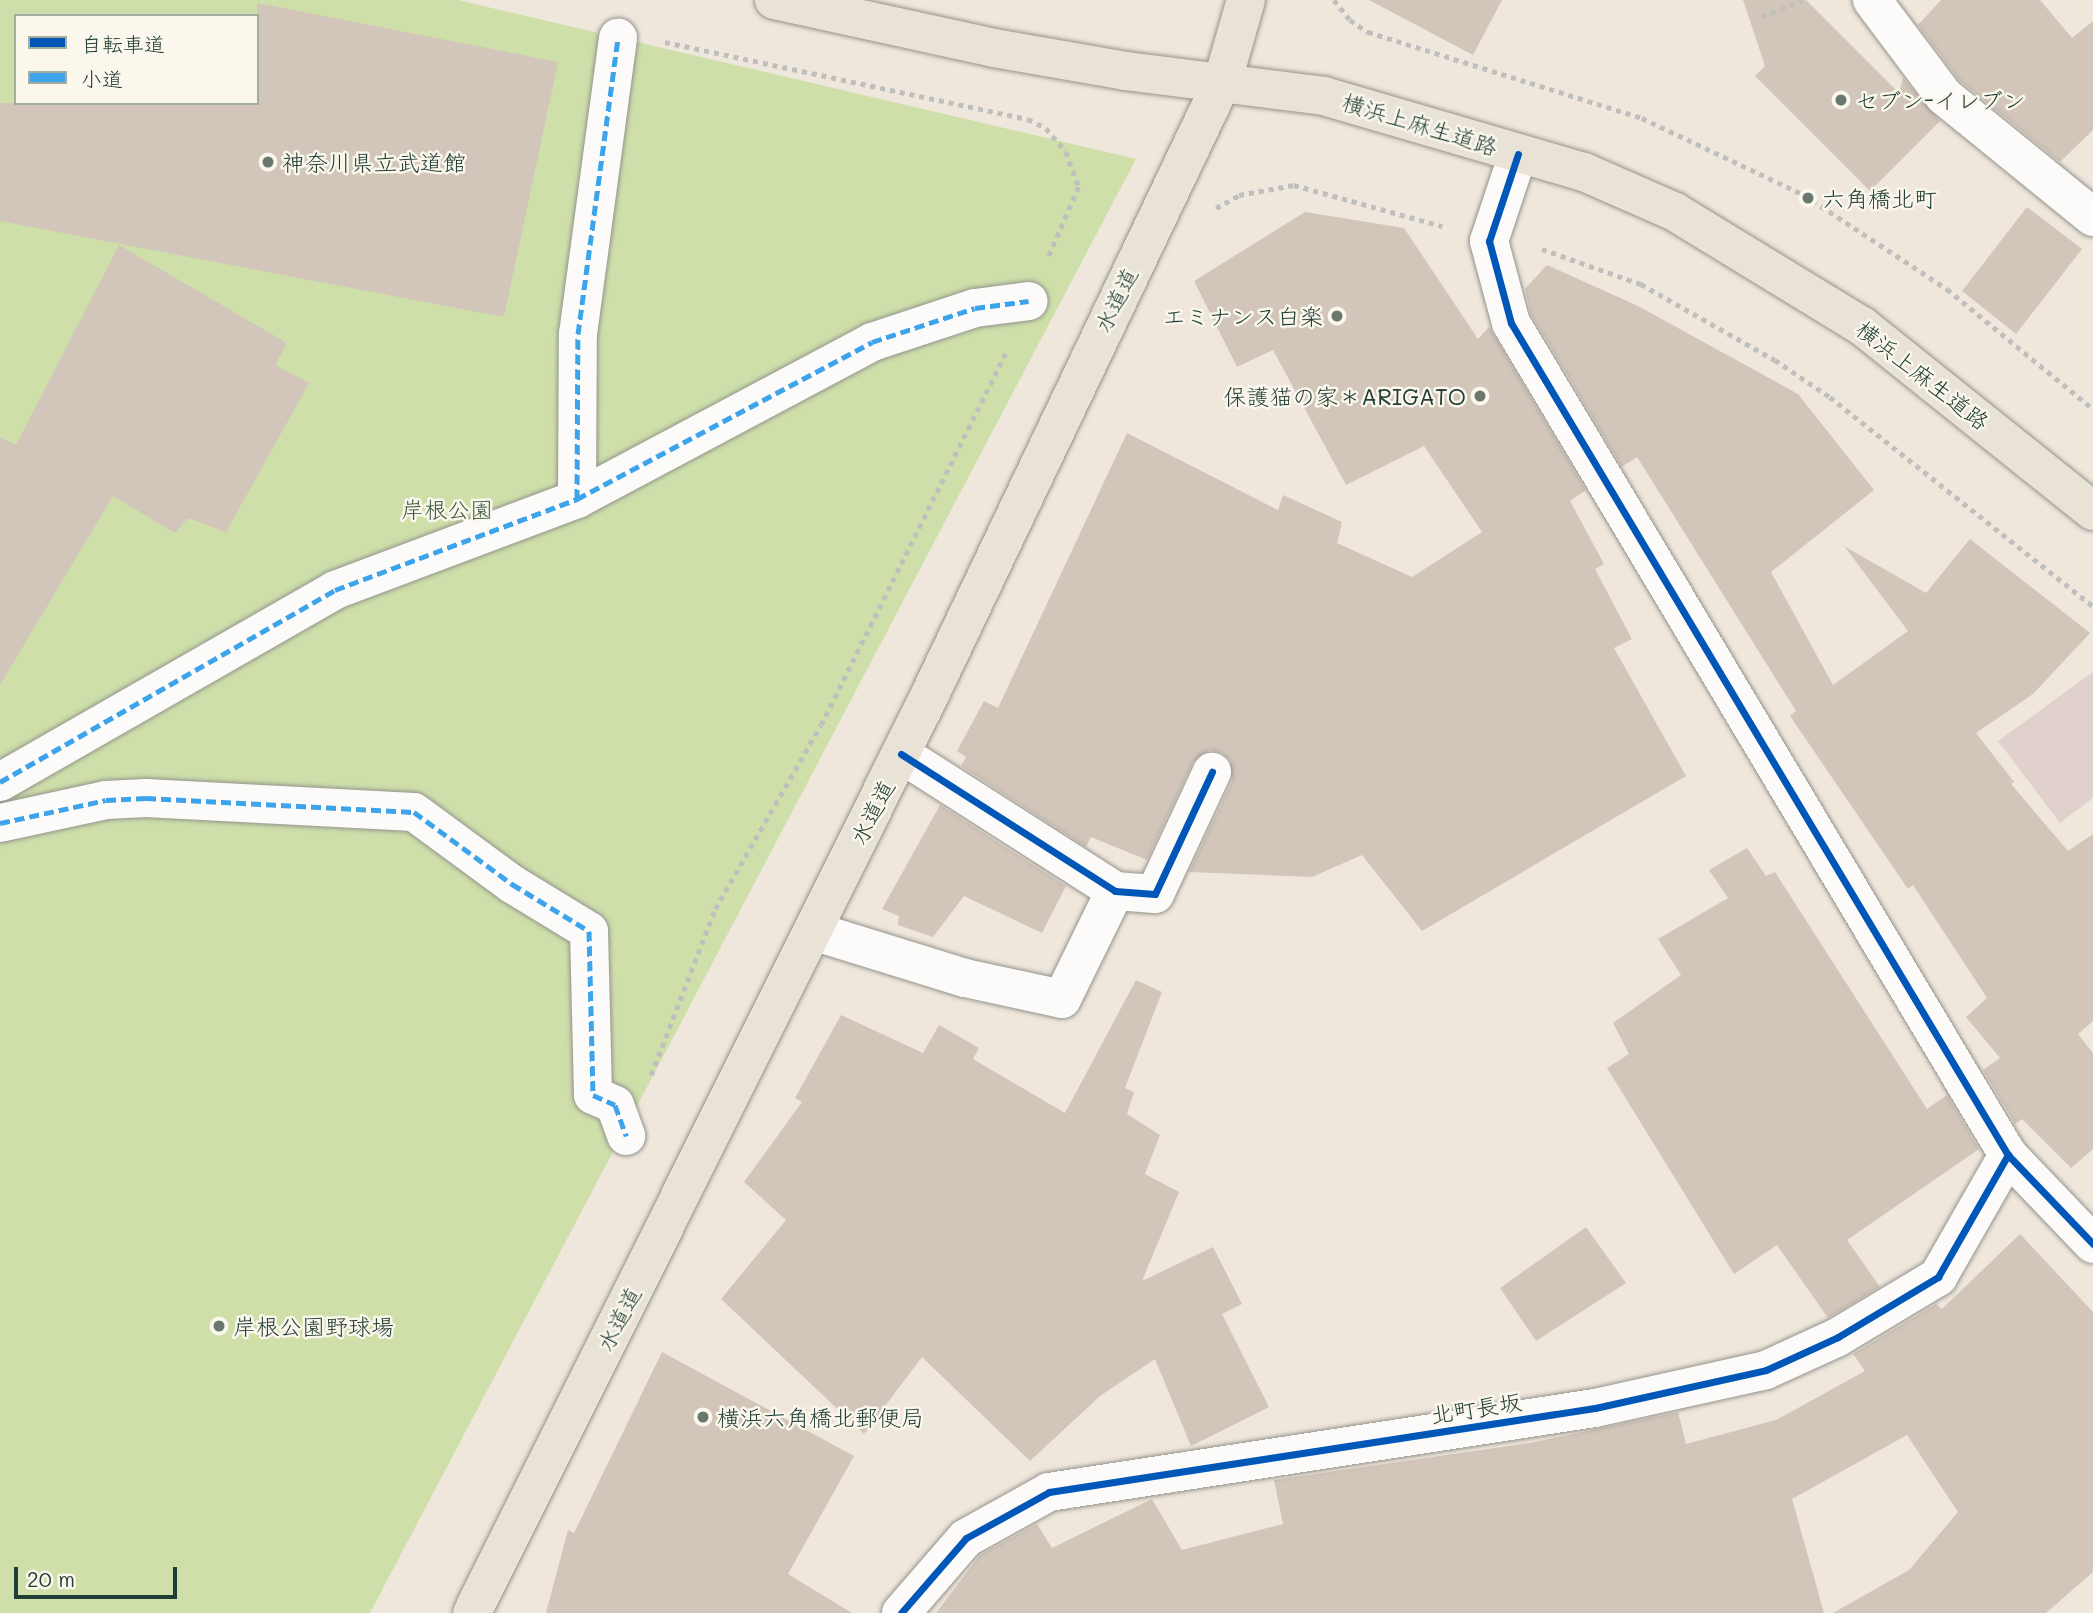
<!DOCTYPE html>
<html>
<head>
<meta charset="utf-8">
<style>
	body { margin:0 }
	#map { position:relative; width:2093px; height:1613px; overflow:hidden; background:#f0e7dc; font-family:Mali,"Klee One",sans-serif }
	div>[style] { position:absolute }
	.industrial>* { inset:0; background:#e0d1cd }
	.green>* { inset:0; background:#cedfaa }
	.building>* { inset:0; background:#d2c5ba }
	.path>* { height:4.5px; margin-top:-2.25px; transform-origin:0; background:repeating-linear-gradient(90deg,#bfc0bd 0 5px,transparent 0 10px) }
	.roads { filter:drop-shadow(0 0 2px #93948d) drop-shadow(0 0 2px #93948d) }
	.pedestrian>* { height:38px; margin:-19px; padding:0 19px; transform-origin:19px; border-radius:19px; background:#fdfbfa }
	.minor>* { height:38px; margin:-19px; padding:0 19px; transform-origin:19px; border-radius:19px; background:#fdfbfa }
	.primary>* { height:38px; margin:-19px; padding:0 19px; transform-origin:19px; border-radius:19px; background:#e9e2d6 }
	.quiet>* { height:5px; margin-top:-2.5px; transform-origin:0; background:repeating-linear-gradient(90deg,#3da4eb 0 10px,transparent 0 15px) }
	.cycleway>* { height:7px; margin:-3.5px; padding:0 3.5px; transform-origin:3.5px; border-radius:3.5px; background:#0057b8 }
	.dots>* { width:19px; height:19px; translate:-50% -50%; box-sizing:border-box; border:4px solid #fbf7ec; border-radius:50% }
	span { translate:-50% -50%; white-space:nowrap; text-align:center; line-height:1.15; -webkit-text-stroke:5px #fbf7ec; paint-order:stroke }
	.poi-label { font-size:23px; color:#1f3d34 }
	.left { translate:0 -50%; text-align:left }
	.right { translate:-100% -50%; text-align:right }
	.street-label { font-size:23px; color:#1f3d34 }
	.park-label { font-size:23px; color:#3c5c44 }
	.legend { position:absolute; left:14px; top:14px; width:245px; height:91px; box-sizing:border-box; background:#fbf7ec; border:2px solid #a3ada2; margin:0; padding:9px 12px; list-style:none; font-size:21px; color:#1f3d34 }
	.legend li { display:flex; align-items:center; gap:14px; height:35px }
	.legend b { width:35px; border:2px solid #a3ada2 }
	.scale { position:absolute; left:14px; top:1567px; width:163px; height:32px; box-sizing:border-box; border:4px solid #1f3d34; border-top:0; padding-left:9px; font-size:21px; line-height:24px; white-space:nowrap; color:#1f3d34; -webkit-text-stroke:5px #fbf7ec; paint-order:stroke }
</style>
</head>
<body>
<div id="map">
	<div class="industrial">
		<i style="clip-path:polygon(2093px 672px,2093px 798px,2060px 823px,1998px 741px)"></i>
	</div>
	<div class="green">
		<i style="clip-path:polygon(evenodd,0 0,458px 0,1136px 159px,370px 1613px,0 1613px,0 0,16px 16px,257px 16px,257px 103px,16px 103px,16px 16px)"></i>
	</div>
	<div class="building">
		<i style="clip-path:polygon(1369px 0,1502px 0,1473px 55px)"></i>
		<i style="clip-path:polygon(1743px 0,1806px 0,1899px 93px,1903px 78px,1940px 121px,1870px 191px,1755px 76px,1765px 66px)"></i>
		<i style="clip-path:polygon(1941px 0,2040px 0,2072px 38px,2093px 21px,2093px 130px,2060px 162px,1960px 81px,1918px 25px)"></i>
		<i style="clip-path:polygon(257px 3px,558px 62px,504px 317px,0 221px,0 103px,257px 103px)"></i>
		<i style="clip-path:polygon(2027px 207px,2082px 249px,2016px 334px,1962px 291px)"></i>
		<i style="clip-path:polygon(1305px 212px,1404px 228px,1478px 339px,1489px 327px,1586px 490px,1570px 501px,1604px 564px,1595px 569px,1632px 639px,1614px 648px,1686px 776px,1422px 931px,1362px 855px,1312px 877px,1189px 872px,1232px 781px,1230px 760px,1221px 752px,1209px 750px,1193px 762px,1147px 860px,1091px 837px,1086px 847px,961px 766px,966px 757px,957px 751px,984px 701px,998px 708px,1127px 433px,1278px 510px,1283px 495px,1342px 522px,1337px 543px,1412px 577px,1482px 532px,1424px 446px,1346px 485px,1273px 350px,1237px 367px,1194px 281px)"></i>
		<i style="clip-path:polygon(119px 245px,287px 343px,275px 365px,309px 383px,226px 532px,188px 518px,175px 533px,113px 496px,0 685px,0 437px,16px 445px)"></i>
		<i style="clip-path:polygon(1547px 265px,1638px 306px,1798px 394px,1874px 490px,1771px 572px,1833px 685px,1908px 631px,1844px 546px,1926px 593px,1970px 539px,2090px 633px,2033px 694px,1976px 733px,2014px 782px,2011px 784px,2068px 851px,2093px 834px,2093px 1021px,2078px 1034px,2093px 1053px,2093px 1149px,2071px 1168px,2022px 1119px,2015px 1124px,1983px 1070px,2000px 1058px,1966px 1017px,1987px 998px,1913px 885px,1908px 889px,1790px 716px,1796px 711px,1637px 457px,1622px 467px,1531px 314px,1525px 289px)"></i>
		<i style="clip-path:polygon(940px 805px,1066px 886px,1042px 933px,964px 896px,933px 937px,898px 925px,899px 916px,882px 909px)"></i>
		<i style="clip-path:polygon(1747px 848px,1766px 876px,1775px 872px,1927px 1109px,1947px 1095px,1979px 1149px,1847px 1240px,1880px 1287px,1828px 1318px,1777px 1245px,1734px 1274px,1607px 1068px,1629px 1054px,1613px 1023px,1681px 975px,1658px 939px,1728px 898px,1709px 870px)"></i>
		<i style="clip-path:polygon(1136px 980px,1162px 992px,1125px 1088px,1134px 1092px,1127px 1114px,1160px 1135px,1145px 1174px,1179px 1192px,1142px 1281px,1213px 1247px,1242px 1304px,1222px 1314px,1269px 1407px,1191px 1446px,1155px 1359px,1100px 1396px,1030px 1461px,922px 1357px,864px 1434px,721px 1299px,786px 1220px,744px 1182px,802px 1102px,795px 1098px,841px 1015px,923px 1053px,939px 1025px,979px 1048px,973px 1059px,1065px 1113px)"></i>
		<i style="clip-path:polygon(1586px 1227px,1626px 1283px,1536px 1341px,1500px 1288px)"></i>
		<i style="clip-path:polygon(2020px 1234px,2093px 1312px,2093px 1572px,2046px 1613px,1833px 1613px,1909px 1570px,1958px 1512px,1907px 1435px,1792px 1499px,1824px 1613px,936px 1613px,980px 1555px,1037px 1524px,1052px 1548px,1152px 1499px,1182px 1550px,1283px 1524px,1274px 1480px,1530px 1443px,1678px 1412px,1686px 1444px,1776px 1420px,1865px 1371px,1853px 1354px,1936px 1304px,1942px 1309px)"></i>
		<i style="clip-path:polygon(662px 1352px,854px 1456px,788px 1574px,852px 1613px,546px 1613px,568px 1530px,574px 1533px)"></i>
	</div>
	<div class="path">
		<i style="left:1334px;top:0;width:26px;rotate:51deg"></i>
		<i style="left:1350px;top:20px;width:22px;rotate:34deg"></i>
		<i style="left:1368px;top:32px;width:287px;rotate:17.4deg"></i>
		<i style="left:1642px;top:118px;width:179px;rotate:25.4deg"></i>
		<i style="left:1804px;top:195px;width:171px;rotate:33.3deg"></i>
		<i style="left:1947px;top:289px;width:189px;rotate:39.4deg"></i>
		<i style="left:1762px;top:17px;width:44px;rotate:-22.5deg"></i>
		<i style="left:665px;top:42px;width:371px;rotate:12deg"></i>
		<i style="left:1028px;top:119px;width:20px;rotate:27deg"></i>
		<i style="left:1046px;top:128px;width:31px;rotate:50deg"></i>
		<i style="left:1066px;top:152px;width:37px;rotate:70deg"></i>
		<i style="left:1079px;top:187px;width:77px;rotate:113.6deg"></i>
		<i style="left:1216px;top:208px;width:26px;rotate:-29deg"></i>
		<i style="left:1239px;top:195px;width:56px;rotate:-10.3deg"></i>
		<i style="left:1294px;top:185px;width:154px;rotate:15.5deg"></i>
		<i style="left:1542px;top:249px;width:105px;rotate:19.5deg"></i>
		<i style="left:1641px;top:284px;width:154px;rotate:29.6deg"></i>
		<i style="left:1775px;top:360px;width:66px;rotate:33.9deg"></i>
		<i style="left:1830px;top:397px;width:336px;rotate:38.5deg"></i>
		<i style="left:651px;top:1075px;width:178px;rotate:-68.9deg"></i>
		<i style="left:715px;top:909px;width:212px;rotate:-60.1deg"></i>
		<i style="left:821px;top:725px;width:416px;rotate:-63.6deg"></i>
	</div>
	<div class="roads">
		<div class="pedestrian">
			<i style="left:577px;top:499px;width:165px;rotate:-89.7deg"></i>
			<i style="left:578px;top:334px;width:299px;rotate:-82.3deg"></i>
			<i style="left:0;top:782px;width:386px;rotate:-29.8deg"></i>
			<i style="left:335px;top:590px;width:259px;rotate:-20.6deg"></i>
			<i style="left:577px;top:499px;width:334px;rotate:-28deg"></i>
			<i style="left:872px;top:342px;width:108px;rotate:-18.3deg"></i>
			<i style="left:975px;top:308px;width:54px;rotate:-7.4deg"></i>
			<i style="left:0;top:823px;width:108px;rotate:-12.2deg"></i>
			<i style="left:106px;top:800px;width:40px;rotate:-2.9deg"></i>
			<i style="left:146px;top:798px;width:268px;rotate:3deg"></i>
			<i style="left:414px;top:812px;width:122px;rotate:36.3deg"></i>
			<i style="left:512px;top:884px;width:90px;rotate:31.4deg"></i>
			<i style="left:589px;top:931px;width:164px;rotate:88.6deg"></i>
			<i style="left:593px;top:1095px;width:24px;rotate:24deg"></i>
			<i style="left:615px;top:1105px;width:33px;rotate:70deg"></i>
		</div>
		<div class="minor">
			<i style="left:1872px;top:0;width:120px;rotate:53.1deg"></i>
			<i style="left:1944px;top:96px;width:192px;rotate:39.1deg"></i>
			<i style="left:1518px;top:154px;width:92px;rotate:108.4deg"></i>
			<i style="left:1489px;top:241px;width:85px;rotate:75deg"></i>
			<i style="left:1511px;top:323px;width:969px;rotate:59.15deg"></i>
			<i style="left:2008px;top:1155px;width:123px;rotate:46.3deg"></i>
			<i style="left:901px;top:754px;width:254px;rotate:32.6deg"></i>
			<i style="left:1115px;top:891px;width:40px;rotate:4.3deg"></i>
			<i style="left:1155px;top:894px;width:135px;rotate:-65deg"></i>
			<i style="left:813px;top:931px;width:159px;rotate:17.2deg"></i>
			<i style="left:965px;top:978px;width:99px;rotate:12.2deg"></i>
			<i style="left:1062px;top:999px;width:120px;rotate:-63.9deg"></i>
			<i style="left:901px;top:1613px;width:99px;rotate:-49.1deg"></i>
			<i style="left:966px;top:1538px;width:95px;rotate:-29deg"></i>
			<i style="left:1049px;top:1492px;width:552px;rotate:-8.75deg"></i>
			<i style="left:1595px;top:1408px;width:175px;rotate:-12.5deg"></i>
			<i style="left:1766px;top:1370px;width:79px;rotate:-24.6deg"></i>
			<i style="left:1838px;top:1337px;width:117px;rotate:-31deg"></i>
			<i style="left:1938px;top:1277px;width:141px;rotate:-60.2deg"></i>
		</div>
		<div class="primary">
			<i style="left:774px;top:0;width:225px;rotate:12.3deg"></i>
			<i style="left:994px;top:48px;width:134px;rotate:9.9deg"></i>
			<i style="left:1126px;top:71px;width:200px;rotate:7.2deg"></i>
			<i style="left:1324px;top:96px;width:271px;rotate:16.3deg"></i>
			<i style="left:1584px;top:172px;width:99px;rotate:23.7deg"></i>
			<i style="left:1675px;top:212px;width:219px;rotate:31.4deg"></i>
			<i style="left:1862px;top:326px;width:296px;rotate:38.7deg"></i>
			<i style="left:472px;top:1613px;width:1010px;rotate:-63.49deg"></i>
			<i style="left:923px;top:709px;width:697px;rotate:-64.5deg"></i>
			<i style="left:1223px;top:80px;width:83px;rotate:-74deg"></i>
		</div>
	</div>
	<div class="quiet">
		<i style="left:577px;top:499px;width:165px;rotate:-89.7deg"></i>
		<i style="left:578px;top:334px;width:299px;rotate:-82.3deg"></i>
		<i style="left:0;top:782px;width:386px;rotate:-29.8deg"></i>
		<i style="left:335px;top:590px;width:259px;rotate:-20.6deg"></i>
		<i style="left:577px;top:499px;width:334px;rotate:-28deg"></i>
		<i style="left:872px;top:342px;width:108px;rotate:-18.3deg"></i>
		<i style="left:975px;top:308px;width:54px;rotate:-7.4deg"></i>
		<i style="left:0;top:823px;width:108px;rotate:-12.2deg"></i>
		<i style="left:106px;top:800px;width:40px;rotate:-2.9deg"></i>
		<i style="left:146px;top:798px;width:268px;rotate:3deg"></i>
		<i style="left:414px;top:812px;width:122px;rotate:36.3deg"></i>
		<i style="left:512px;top:884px;width:90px;rotate:31.4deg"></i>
		<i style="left:589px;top:931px;width:164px;rotate:88.6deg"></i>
		<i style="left:593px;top:1095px;width:24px;rotate:24deg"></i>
		<i style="left:615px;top:1105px;width:33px;rotate:70deg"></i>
	</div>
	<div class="cycleway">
		<i style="left:1518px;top:154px;width:92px;rotate:108.4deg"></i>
		<i style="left:1489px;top:241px;width:85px;rotate:75deg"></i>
		<i style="left:1511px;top:323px;width:969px;rotate:59.15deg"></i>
		<i style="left:2008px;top:1155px;width:123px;rotate:46.3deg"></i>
		<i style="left:901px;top:754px;width:254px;rotate:32.6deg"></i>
		<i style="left:1115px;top:891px;width:40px;rotate:4.3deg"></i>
		<i style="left:1155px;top:894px;width:135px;rotate:-65deg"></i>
		<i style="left:901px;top:1613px;width:99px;rotate:-49.1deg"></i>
		<i style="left:966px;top:1538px;width:95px;rotate:-29deg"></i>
		<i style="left:1049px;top:1492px;width:552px;rotate:-8.75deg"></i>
		<i style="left:1595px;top:1408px;width:175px;rotate:-12.5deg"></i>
		<i style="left:1766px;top:1370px;width:79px;rotate:-24.6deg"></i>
		<i style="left:1838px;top:1337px;width:117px;rotate:-31deg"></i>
		<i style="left:1938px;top:1277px;width:141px;rotate:-60.2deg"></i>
	</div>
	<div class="dots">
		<i style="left:1841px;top:100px;background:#68786f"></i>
		<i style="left:268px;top:162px;background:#68786f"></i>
		<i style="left:1808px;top:198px;background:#68786f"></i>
		<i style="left:1337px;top:316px;background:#68786f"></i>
		<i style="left:1480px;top:396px;background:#68786f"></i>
		<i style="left:219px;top:1326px;background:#68786f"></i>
		<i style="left:703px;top:1417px;background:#68786f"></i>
	</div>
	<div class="poi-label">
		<span class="left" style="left:1855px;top:100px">セブン-イレブン</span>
		<span class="left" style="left:282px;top:162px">神奈川県立武道館</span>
		<span class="left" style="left:1822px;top:198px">六角橋北町</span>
		<span class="right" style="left:1323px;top:316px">エミナンス白楽</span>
		<span class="right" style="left:1466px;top:396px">保護猫の家＊ARIGATO</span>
		<span class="left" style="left:233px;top:1326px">岸根公園野球場</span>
		<span class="left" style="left:717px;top:1417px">横浜六角橋北郵便局</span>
	</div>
	<div class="street-label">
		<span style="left:1420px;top:124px;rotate:17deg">横浜上麻生道路</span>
		<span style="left:1116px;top:300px;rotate:-64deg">水道道</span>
		<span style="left:1923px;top:375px;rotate:38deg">横浜上麻生道路</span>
		<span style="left:872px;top:812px;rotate:-63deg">水道道</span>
		<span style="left:619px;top:1319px;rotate:-63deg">水道道</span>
		<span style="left:1476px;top:1408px;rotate:-9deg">北町長坂</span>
	</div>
	<div class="park-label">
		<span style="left:447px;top:509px">岸根公園</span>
	</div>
	<ul class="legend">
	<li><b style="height:9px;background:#0057b8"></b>自転車道</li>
	<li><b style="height:9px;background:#3da4eb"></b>小道</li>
	</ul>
	<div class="scale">20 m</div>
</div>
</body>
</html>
